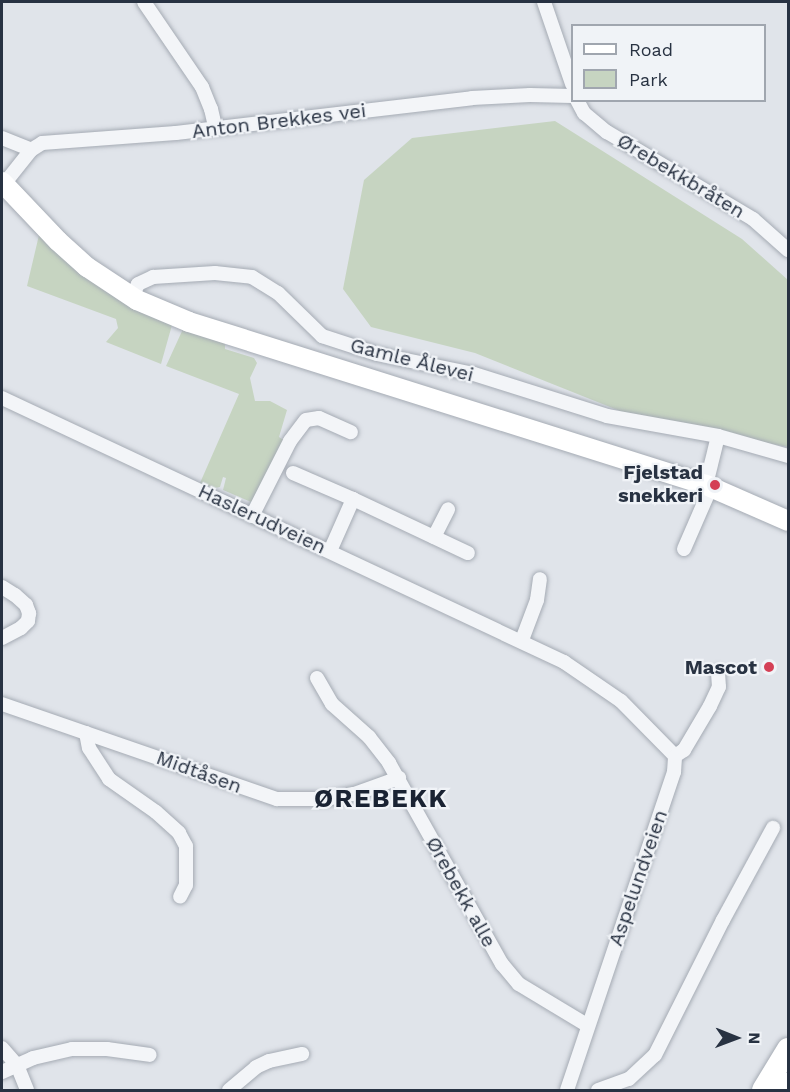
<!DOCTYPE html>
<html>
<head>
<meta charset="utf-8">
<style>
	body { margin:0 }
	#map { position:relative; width:790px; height:1092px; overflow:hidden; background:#e0e4ea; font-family:"Work Sans",sans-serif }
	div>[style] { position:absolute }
	.green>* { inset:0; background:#c6d4c1 }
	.roads { filter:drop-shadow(0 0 2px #a5abb4) drop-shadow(0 0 2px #a5abb4) }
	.minor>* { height:14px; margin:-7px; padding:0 7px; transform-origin:7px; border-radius:7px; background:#f3f5f8 }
	.secondary>* { height:20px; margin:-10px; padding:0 10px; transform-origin:10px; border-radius:10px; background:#fff }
	.trunk>* { height:22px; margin:-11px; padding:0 11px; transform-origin:11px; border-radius:11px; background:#fff }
	.dots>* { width:16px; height:16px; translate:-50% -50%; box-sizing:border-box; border:3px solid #f0f3f7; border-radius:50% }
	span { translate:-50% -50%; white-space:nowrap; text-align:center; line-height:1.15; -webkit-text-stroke:4.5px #f0f3f7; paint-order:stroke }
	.street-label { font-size:20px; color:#283242 }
	.poi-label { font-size:20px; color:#283242; font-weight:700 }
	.right { translate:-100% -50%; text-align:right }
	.district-label { font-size:26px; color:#1a2333; font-weight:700; letter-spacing:1.5px }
	.frame { position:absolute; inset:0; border:3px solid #283242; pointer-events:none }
	.legend { position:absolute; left:571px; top:24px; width:195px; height:78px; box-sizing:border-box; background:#f0f3f7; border:2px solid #a0a6af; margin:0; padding:8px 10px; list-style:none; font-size:18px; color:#283242 }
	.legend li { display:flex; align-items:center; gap:12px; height:30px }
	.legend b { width:30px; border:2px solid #a0a6af }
	.north { position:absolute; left:706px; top:1008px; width:60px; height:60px; -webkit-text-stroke:4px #f0f3f7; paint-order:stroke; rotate:91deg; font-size:16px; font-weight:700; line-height:24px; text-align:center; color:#283242 }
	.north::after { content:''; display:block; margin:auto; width:21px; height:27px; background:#283242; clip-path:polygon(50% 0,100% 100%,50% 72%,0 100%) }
</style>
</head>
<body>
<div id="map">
	<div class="green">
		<i style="clip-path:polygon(555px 121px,742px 239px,788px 280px,788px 447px,635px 417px,475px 353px,371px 327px,343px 289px,364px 180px,412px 138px)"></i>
		<i style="clip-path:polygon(39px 235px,172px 325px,161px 364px,106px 342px,118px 328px,116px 319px,27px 286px)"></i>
		<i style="clip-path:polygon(183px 329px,225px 343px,225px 349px,254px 358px,257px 363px,250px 378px,255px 401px,270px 401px,287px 410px,279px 437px,285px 441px,259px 493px,251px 502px,223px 490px,226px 478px,223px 477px,220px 487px,215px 488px,200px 483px,239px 394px,166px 366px)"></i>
	</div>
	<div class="roads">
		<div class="minor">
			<i style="left:144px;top:2px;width:103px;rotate:55.7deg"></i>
			<i style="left:202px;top:87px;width:24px;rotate:68deg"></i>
			<i style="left:211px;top:109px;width:18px;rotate:77deg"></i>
			<i style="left:544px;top:2px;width:87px;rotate:71.1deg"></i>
			<i style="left:577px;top:100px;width:15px;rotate:62deg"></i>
			<i style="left:584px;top:113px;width:30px;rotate:40deg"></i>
			<i style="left:607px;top:132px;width:170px;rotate:30.8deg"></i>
			<i style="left:753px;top:219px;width:47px;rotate:41.5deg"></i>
			<i style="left:2px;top:138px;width:31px;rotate:22deg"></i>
			<i style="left:4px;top:184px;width:43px;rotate:-51.5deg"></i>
			<i style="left:31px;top:150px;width:13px;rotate:-32deg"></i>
			<i style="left:42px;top:143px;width:134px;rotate:-4.3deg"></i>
			<i style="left:176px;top:133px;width:298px;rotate:-6.7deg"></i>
			<i style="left:472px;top:98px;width:58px;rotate:-3deg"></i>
			<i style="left:530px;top:95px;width:42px;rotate:1.4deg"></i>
			<i style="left:132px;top:297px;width:14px;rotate:-65deg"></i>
			<i style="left:138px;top:284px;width:17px;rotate:-25deg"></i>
			<i style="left:153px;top:277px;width:62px;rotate:-3.7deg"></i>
			<i style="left:215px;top:273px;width:37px;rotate:6deg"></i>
			<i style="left:252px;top:277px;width:31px;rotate:32deg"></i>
			<i style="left:278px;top:293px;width:62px;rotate:44.3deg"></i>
			<i style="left:322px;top:336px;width:58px;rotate:18.1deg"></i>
			<i style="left:377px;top:354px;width:99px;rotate:11.7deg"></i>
			<i style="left:474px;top:374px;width:139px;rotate:17.5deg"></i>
			<i style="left:607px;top:416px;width:113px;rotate:10.2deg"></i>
			<i style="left:718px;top:436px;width:50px;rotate:103.8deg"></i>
			<i style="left:2px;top:398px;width:621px;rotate:25.16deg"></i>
			<i style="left:564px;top:662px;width:69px;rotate:34.4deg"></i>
			<i style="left:621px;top:701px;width:77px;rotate:45.5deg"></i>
			<i style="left:718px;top:436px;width:73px;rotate:15.9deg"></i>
			<i style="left:293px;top:473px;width:65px;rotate:23.4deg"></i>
			<i style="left:252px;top:516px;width:84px;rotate:-63.1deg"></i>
			<i style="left:290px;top:441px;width:26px;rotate:-53deg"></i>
			<i style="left:306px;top:420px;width:13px;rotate:-9deg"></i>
			<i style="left:319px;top:418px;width:35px;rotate:24deg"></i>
			<i style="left:434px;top:537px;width:31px;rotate:-63deg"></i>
			<i style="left:684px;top:549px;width:68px;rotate:-66.5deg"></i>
			<i style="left:330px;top:551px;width:57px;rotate:-66.1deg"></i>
			<i style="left:353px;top:499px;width:127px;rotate:25.2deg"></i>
			<i style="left:2px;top:587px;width:15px;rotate:32deg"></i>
			<i style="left:15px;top:595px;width:15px;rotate:42deg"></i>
			<i style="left:26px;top:605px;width:9px;rotate:69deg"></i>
			<i style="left:29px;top:613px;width:8px;rotate:97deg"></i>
			<i style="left:28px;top:621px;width:10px;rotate:135deg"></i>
			<i style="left:21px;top:628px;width:21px;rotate:152deg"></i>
			<i style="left:522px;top:640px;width:43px;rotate:-69.4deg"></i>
			<i style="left:537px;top:600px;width:21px;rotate:-82deg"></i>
			<i style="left:317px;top:678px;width:30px;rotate:60deg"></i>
			<i style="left:332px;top:704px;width:50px;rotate:41.7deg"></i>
			<i style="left:369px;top:737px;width:33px;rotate:52deg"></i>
			<i style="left:389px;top:763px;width:231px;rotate:60.7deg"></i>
			<i style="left:502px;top:964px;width:26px;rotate:50deg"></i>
			<i style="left:519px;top:984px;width:79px;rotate:31.1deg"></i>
			<i style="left:2px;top:704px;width:291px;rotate:19.1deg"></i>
			<i style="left:277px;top:799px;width:48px"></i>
			<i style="left:325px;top:799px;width:29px;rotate:-10deg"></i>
			<i style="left:354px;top:794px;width:48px;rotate:-19.6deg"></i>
			<i style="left:86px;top:733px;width:15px;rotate:79deg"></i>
			<i style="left:89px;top:748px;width:37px;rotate:57deg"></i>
			<i style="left:109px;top:779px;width:57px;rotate:35.1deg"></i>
			<i style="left:156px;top:812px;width:31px;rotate:42deg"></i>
			<i style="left:179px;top:833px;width:15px;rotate:62deg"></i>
			<i style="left:186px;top:846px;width:39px;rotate:90deg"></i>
			<i style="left:186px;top:885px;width:13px;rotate:117deg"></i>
			<i style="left:2px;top:1048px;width:23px;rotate:49deg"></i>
			<i style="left:17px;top:1065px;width:27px;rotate:68deg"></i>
			<i style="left:2px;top:1072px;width:34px;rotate:-24deg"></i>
			<i style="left:33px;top:1058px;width:40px;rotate:-13deg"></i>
			<i style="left:72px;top:1049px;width:35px"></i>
			<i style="left:107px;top:1049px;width:43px;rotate:7.9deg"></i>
			<i style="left:229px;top:1090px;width:35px;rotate:-40deg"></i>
			<i style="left:256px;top:1067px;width:14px;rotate:-25deg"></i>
			<i style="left:269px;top:1061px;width:34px;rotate:-12deg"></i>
			<i style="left:567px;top:1090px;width:336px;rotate:-71.4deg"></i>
			<i style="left:674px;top:772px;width:16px;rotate:-86deg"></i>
			<i style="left:675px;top:756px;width:11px;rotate:-34deg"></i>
			<i style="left:684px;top:750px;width:51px;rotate:-59.4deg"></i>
			<i style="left:710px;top:706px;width:21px;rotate:-65deg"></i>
			<i style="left:719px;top:687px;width:14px;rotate:-94deg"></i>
			<i style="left:598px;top:1090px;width:33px;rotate:-20deg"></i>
			<i style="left:629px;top:1079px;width:35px;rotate:-43deg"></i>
			<i style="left:655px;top:1055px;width:151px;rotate:-63.3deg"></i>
			<i style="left:723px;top:920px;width:105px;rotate:-61.5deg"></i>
		</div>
		<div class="secondary">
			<i style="left:2px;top:182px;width:81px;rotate:46.5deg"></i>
			<i style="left:58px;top:241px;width:39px;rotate:42deg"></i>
			<i style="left:87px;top:267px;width:60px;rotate:33.4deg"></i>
			<i style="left:137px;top:300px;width:56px;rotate:22.9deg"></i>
			<i style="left:189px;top:322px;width:542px;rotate:17.5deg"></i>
			<i style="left:706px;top:485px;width:90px;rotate:23.7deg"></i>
		</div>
		<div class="trunk">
			<i style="left:763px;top:1090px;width:48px;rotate:-58.6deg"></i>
			<i style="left:785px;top:1090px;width:7px;rotate:-63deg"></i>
		</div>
	</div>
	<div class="dots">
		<i style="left:715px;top:485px;background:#d44056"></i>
		<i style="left:769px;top:667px;background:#d44056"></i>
	</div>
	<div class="street-label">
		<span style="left:279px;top:121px;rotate:-7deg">Anton Brekkes vei</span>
		<span style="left:681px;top:176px;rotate:31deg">Ørebekkbråten</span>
		<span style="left:412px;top:360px;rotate:14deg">Gamle Ålevei</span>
		<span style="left:262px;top:519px;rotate:25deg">Haslerudveien</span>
		<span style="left:199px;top:772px;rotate:20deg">Midtåsen</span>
		<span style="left:638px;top:878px;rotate:-71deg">Aspelundveien</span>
		<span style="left:461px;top:892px;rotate:61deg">Ørebekk alle</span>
	</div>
	<div class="poi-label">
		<span class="right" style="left:703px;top:484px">Fjelstad<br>snekkeri</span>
		<span class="right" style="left:757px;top:667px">Mascot</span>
	</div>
	<div class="district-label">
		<span style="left:381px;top:799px">ØREBEKK</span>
	</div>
	<div class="frame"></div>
	<ul class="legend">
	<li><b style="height:8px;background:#fff"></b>Road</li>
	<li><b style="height:16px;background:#c6d4c1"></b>Park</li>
	</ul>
	<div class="north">N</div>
</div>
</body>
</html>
